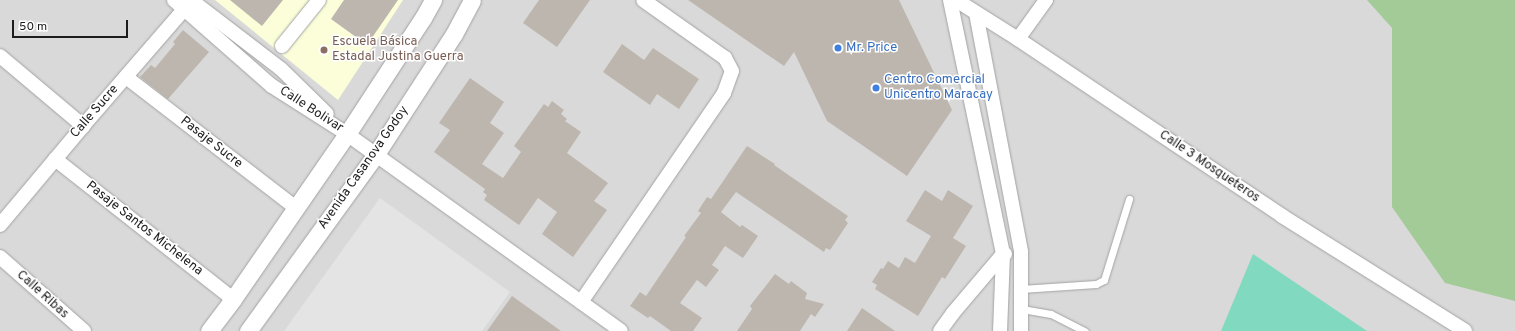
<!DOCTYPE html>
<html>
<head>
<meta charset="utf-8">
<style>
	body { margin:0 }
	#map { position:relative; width:1515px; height:331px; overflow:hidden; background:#edeae1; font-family:Overpass,sans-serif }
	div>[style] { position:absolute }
	.residential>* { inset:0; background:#dad9d9 }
	.education>* { inset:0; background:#fbfed9 }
	.forest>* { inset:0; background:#a2cb97 }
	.pitch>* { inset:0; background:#81dabf }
	.parking>* { inset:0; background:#e4e4e4 }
	.building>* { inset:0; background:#bdb6ae }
	.roads { filter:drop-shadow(0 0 1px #a3a3a3) drop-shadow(0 0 1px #a3a3a3) }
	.service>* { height:7px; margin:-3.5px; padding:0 3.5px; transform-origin:3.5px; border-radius:3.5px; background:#fff }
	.minor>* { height:14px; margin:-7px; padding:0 7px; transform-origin:7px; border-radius:7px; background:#fff }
	.tertiary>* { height:17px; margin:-8.5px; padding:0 8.5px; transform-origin:8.5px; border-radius:8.5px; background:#fff }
	.dots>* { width:11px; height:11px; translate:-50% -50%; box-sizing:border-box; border:2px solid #fff; border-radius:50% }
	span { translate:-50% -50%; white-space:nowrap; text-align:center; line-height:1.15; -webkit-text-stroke:3px #fff; paint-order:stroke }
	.education-label { font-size:13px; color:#785e54 }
	.left { translate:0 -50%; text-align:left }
	.shop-label { font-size:13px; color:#366cbe }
	.street-label { font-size:13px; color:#1c1c1c }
	.scale { position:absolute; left:12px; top:20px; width:116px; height:18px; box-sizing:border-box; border:2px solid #1c1c1c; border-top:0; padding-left:5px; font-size:12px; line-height:14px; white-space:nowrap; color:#1c1c1c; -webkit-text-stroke:3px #fff; paint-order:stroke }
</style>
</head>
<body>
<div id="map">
	<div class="residential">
		<i style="clip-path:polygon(0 0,1515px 0,1515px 331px,0 331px)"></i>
	</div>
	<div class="education">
		<i style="clip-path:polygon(215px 0,403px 0,338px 100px)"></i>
	</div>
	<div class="forest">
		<i style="clip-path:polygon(1367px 0,1515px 0,1515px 301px,1445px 283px,1392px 207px,1392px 28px)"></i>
	</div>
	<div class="pitch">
		<i style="clip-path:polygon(1253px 254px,1367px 331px,1221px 331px)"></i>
	</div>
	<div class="parking">
		<i style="clip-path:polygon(380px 198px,510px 292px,482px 331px,284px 331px)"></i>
	</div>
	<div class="building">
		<i style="clip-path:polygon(230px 0,283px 0,262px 26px)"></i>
		<i style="clip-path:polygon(344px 0,398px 0,367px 45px,331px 19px)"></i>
		<i style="clip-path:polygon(539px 0,590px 0,557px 47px,523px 23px)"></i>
		<i style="clip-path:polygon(688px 0,899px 0,952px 110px,907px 176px,827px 121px,794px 52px,784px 66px)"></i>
		<i style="clip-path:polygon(183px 30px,209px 52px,168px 99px,140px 77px,151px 65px,155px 68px,175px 44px,173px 42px)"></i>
		<i style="clip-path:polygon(622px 44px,644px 60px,653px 48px,699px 79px,679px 109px,657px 94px,650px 105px,603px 72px)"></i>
		<i style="clip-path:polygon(470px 78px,504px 102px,490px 123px,504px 133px,482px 164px,503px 178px,521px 152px,514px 146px,544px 104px,548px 107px,552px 101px,564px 110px,561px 114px,567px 119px,565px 121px,581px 132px,567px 153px,608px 183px,594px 201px,607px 210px,573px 257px,542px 234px,557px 212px,538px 198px,519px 225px,484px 200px,487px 195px,483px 192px,485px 189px,434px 152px,450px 130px,439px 123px)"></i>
		<i style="clip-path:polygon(747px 146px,775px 164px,774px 165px,848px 216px,845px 220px,848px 223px,830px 250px,826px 248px,824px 252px,736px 192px,721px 212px,740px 227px,742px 225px,758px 236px,743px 258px,725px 246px,712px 265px,719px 270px,706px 287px,697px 280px,680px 303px,702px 318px,693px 331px,671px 331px,650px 316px,648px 318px,630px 306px,640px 292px,646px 296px,686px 237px,684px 236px,701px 213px,698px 211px,707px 197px,711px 199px)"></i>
		<i style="clip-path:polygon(925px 190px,942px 201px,948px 190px,973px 206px,953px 238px,966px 246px,945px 279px,942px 277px,918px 316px,875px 289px,877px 285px,872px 282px,881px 268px,883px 269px,888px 261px,899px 268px,905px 257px,915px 263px,931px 236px,906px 221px)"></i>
		<i style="clip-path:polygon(775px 274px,789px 284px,791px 281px,807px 293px,805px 299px,824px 304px,815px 317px,811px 314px,800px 331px,737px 331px,752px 309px,750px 306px)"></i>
		<i style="clip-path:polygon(512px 296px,561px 331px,487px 331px)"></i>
		<i style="clip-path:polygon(862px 308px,895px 331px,847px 331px)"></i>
	</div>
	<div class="roads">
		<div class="service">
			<i style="left:1021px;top:289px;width:75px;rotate:-3.8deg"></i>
			<i style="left:1096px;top:284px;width:9px;rotate:-27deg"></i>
			<i style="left:1104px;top:280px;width:85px;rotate:-72.8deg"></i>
			<i style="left:1022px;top:309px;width:29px;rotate:10deg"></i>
			<i style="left:1051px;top:314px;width:38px;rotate:27deg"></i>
		</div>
		<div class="minor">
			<i style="left:174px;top:0;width:130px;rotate:41.3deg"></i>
			<i style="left:272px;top:86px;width:89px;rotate:32.6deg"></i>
			<i style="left:347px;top:134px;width:337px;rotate:35.7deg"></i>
			<i style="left:191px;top:0;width:113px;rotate:37.5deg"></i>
			<i style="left:281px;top:69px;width:64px;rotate:44.4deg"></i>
			<i style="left:950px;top:0;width:259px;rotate:78.2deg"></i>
			<i style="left:1003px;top:254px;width:77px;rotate:92.2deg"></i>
			<i style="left:956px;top:0;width:73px;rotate:32.2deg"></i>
			<i style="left:1018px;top:39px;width:318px;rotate:33.8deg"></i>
			<i style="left:1282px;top:216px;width:216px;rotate:32.1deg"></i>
			<i style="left:976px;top:13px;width:243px;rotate:79.3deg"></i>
			<i style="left:1021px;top:252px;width:79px;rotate:90deg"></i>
			<i style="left:1018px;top:39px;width:48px;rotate:-54.3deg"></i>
			<i style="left:282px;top:46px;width:59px;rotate:-51.2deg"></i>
			<i style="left:0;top:56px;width:109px;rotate:40.1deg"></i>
			<i style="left:126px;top:77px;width:215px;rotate:37.6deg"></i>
			<i style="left:55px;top:159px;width:226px;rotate:38.2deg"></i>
			<i style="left:0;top:225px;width:129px;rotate:-50deg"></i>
			<i style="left:83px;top:126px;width:167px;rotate:-49.1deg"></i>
			<i style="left:0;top:257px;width:112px;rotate:41.4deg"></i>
			<i style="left:581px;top:302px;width:253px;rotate:-55.6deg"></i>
			<i style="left:724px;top:93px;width:23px;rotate:-70deg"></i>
			<i style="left:732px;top:71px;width:15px;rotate:-118deg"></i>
			<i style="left:725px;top:58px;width:100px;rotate:-144.7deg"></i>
			<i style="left:940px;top:331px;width:22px;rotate:-54deg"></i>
			<i style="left:953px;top:313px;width:77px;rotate:-49.7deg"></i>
			<i style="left:1003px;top:254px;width:2px"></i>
		</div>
		<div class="tertiary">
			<i style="left:209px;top:331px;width:40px;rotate:-53deg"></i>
			<i style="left:233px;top:299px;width:201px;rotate:-55.4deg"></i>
			<i style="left:347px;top:134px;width:139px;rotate:-56.8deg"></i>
			<i style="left:423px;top:18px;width:21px;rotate:-61deg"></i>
			<i style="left:248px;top:331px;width:218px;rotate:-54.1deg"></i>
			<i style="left:376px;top:154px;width:143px;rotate:-57deg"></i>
			<i style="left:454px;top:34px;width:38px;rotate:-62deg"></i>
		</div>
	</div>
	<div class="dots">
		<i style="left:838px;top:48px;background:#3f7fe0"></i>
		<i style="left:324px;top:50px;background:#8d6e63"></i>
		<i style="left:876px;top:88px;background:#3f7fe0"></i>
	</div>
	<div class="education-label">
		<span class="left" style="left:332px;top:50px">Escuela Básica<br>Estadal Justina Guerra</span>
	</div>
	<div class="shop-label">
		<span class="left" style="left:846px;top:48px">Mr. Price</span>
		<span class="left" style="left:884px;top:88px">Centro Comercial<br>Unicentro Maracay</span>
	</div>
	<div class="street-label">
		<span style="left:311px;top:110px;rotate:33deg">Calle Bolivar</span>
		<span style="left:95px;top:112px;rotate:-49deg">Calle Sucre</span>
		<span style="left:211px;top:143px;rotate:38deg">Pasaje Sucre</span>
		<span style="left:1209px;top:167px;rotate:34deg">Calle 3 Mosqueteros</span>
		<span style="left:364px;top:168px;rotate:-55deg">Avenida Casanova Godoy</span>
		<span style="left:144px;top:229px;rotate:38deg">Pasaje Santos Michelena</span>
		<span style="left:42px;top:295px;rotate:42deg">Calle Ribas</span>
	</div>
	<div class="scale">50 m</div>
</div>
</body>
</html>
